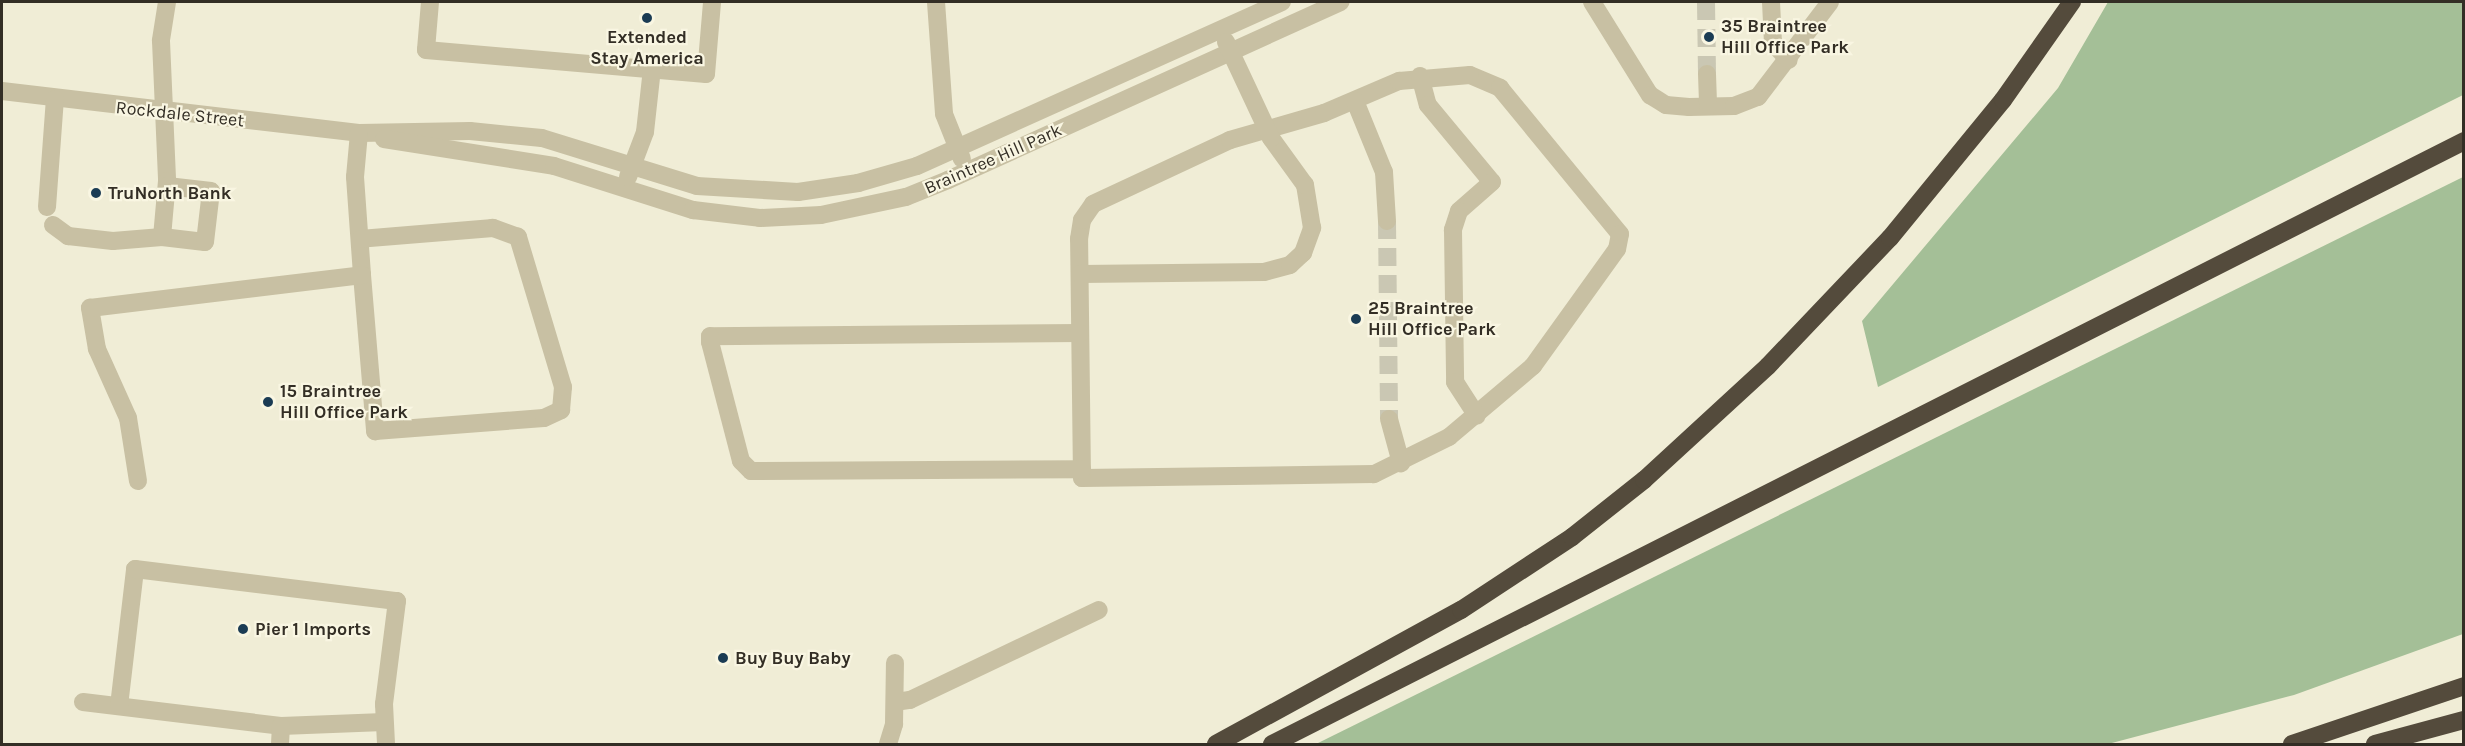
<!DOCTYPE html>
<html>
<head>
<meta charset="utf-8">
<style>
	body { margin:0 }
	#map { position:relative; width:2465px; height:746px; overflow:hidden; background:#f0edd6; font-family:Karla,sans-serif }
	div>[style] { position:absolute }
	.green>* { inset:0; background:#a4bf97 }
	.minor-tunnel>* { height:18px; margin-top:-9px; transform-origin:0; background:repeating-linear-gradient(90deg,#cac7b3 0 18px,transparent 0 27px) }
	.minor>* { height:18px; margin:-9px; padding:0 9px; transform-origin:9px; border-radius:9px; background:#c8c0a3 }
	.highway>* { height:18px; margin:-9px; padding:0 9px; transform-origin:9px; border-radius:9px; background:#544b3c }
	.dots>* { width:16px; height:16px; translate:-50% -50%; box-sizing:border-box; border:3px solid #f9f6e2; border-radius:50% }
	span { translate:-50% -50%; white-space:nowrap; text-align:center; line-height:1.15; -webkit-text-stroke:4.5px #f9f6e2; paint-order:stroke }
	.poi-label { font-size:18px; color:#332e25; font-weight:700 }
	.left { translate:0 -50%; text-align:left }
	.street-label { font-size:18px; color:#332e25 }
	.frame { position:absolute; inset:0; border:3px solid #332e25; pointer-events:none }
</style>
</head>
<body>
<div id="map">
	<div class="green">
		<i style="clip-path:polygon(2108px 2px,2463px 2px,2463px 95px,1878px 387px,1862px 321px,2058px 88px)"></i>
		<i style="clip-path:polygon(2463px 177px,2463px 634px,2294px 695px,2108px 744px,1316px 744px)"></i>
	</div>
	<div class="minor-tunnel">
		<i style="left:1706px;top:2px;width:72px;rotate:89.2deg"></i>
		<i style="left:1387px;top:221px;width:198px;rotate:89.4deg"></i>
	</div>
	<div class="minor">
		<i style="left:167px;top:2px;width:39px;rotate:99deg"></i>
		<i style="left:161px;top:41px;width:140px;rotate:87.5deg"></i>
		<i style="left:167px;top:181px;width:56px;rotate:95.1deg"></i>
		<i style="left:162px;top:237px;width:43px;rotate:6.6deg"></i>
		<i style="left:205px;top:242px;width:51px;rotate:-83.3deg"></i>
		<i style="left:211px;top:191px;width:44px;rotate:-173.5deg"></i>
		<i style="left:430px;top:2px;width:48px;rotate:94.8deg"></i>
		<i style="left:426px;top:50px;width:281px;rotate:4.9deg"></i>
		<i style="left:706px;top:74px;width:72px;rotate:-85.2deg"></i>
		<i style="left:936px;top:2px;width:112px;rotate:85.9deg"></i>
		<i style="left:944px;top:114px;width:48px;rotate:68.2deg"></i>
		<i style="left:1592px;top:2px;width:110px;rotate:58.1deg"></i>
		<i style="left:1650px;top:95px;width:19px;rotate:32deg"></i>
		<i style="left:1666px;top:105px;width:23px;rotate:5deg"></i>
		<i style="left:1689px;top:107px;width:45px;rotate:-1.3deg"></i>
		<i style="left:1734px;top:106px;width:26px;rotate:-21deg"></i>
		<i style="left:1758px;top:97px;width:119px;rotate:-52.8deg"></i>
		<i style="left:1771px;top:2px;width:41px;rotate:87.2deg"></i>
		<i style="left:1773px;top:43px;width:23px;rotate:47deg"></i>
		<i style="left:1707px;top:74px;width:32px;rotate:88deg"></i>
		<i style="left:1470px;top:75px;width:33px;rotate:23deg"></i>
		<i style="left:1500px;top:88px;width:189px;rotate:50.6deg"></i>
		<i style="left:1620px;top:234px;width:15px;rotate:101deg"></i>
		<i style="left:1617px;top:249px;width:144px;rotate:125.7deg"></i>
		<i style="left:1533px;top:366px;width:110px;rotate:139.8deg"></i>
		<i style="left:1449px;top:437px;width:84px;rotate:153.7deg"></i>
		<i style="left:1374px;top:474px;width:292px;rotate:179.2deg"></i>
		<i style="left:1082px;top:478px;width:239px;rotate:-90.7deg"></i>
		<i style="left:1079px;top:239px;width:19px;rotate:-81deg"></i>
		<i style="left:1082px;top:220px;width:19px;rotate:-55deg"></i>
		<i style="left:1093px;top:204px;width:151px;rotate:-25deg"></i>
		<i style="left:1230px;top:140px;width:98px;rotate:-16deg"></i>
		<i style="left:1324px;top:113px;width:82px;rotate:-23.1deg"></i>
		<i style="left:1399px;top:81px;width:71px;rotate:-4.8deg"></i>
		<i style="left:1420px;top:76px;width:30px;rotate:75deg"></i>
		<i style="left:1428px;top:105px;width:100px;rotate:50.3deg"></i>
		<i style="left:1492px;top:182px;width:44px;rotate:138.7deg"></i>
		<i style="left:1459px;top:211px;width:20px;rotate:108deg"></i>
		<i style="left:1453px;top:230px;width:152px;rotate:89.2deg"></i>
		<i style="left:1455px;top:382px;width:40px;rotate:57.1deg"></i>
		<i style="left:2px;top:91px;width:359px;rotate:6.7deg"></i>
		<i style="left:359px;top:133px;width:111px;rotate:-1deg"></i>
		<i style="left:470px;top:131px;width:72px;rotate:5.6deg"></i>
		<i style="left:542px;top:138px;width:162px;rotate:17.2deg"></i>
		<i style="left:697px;top:186px;width:101px;rotate:3.4deg"></i>
		<i style="left:798px;top:192px;width:61px;rotate:-8.5deg"></i>
		<i style="left:858px;top:183px;width:61px;rotate:-16.1deg"></i>
		<i style="left:917px;top:166px;width:400px;rotate:-24.2deg"></i>
		<i style="left:1355px;top:101px;width:77px;rotate:67.8deg"></i>
		<i style="left:1384px;top:172px;width:49px;rotate:86.5deg"></i>
		<i style="left:359px;top:133px;width:44px;rotate:95.2deg"></i>
		<i style="left:355px;top:177px;width:98px;rotate:85.9deg"></i>
		<i style="left:362px;top:275px;width:157px;rotate:85.2deg"></i>
		<i style="left:375px;top:431px;width:169px;rotate:-4.4deg"></i>
		<i style="left:544px;top:418px;width:19px;rotate:-25deg"></i>
		<i style="left:561px;top:410px;width:23px;rotate:-85deg"></i>
		<i style="left:563px;top:387px;width:157px;rotate:-106.7deg"></i>
		<i style="left:518px;top:237px;width:27px;rotate:-160deg"></i>
		<i style="left:493px;top:228px;width:133px;rotate:175.3deg"></i>
		<i style="left:384px;top:139px;width:172px;rotate:9deg"></i>
		<i style="left:554px;top:166px;width:146px;rotate:17.6deg"></i>
		<i style="left:693px;top:210px;width:67px;rotate:6.8deg"></i>
		<i style="left:760px;top:218px;width:61px;rotate:-2.8deg"></i>
		<i style="left:821px;top:215px;width:87px;rotate:-12deg"></i>
		<i style="left:906px;top:197px;width:45px;rotate:-22deg"></i>
		<i style="left:948px;top:180px;width:431px;rotate:-24.4deg"></i>
		<i style="left:628px;top:177px;width:48px;rotate:-69.3deg"></i>
		<i style="left:645px;top:132px;width:63px;rotate:-83.7deg"></i>
		<i style="left:47px;top:207px;width:108px;rotate:-85.8deg"></i>
		<i style="left:53px;top:225px;width:19px;rotate:36deg"></i>
		<i style="left:68px;top:236px;width:45px;rotate:6.3deg"></i>
		<i style="left:113px;top:241px;width:49px;rotate:-4.7deg"></i>
		<i style="left:1080px;top:274px;width:184px;rotate:-0.6deg"></i>
		<i style="left:1264px;top:272px;width:27px;rotate:-15deg"></i>
		<i style="left:1290px;top:265px;width:18px;rotate:-43deg"></i>
		<i style="left:1303px;top:253px;width:27px;rotate:-70deg"></i>
		<i style="left:1312px;top:228px;width:44px;rotate:-99.2deg"></i>
		<i style="left:1305px;top:185px;width:58px;rotate:-125.9deg"></i>
		<i style="left:1271px;top:138px;width:106px;rotate:-115.1deg"></i>
		<i style="left:1080px;top:333px;width:370px;rotate:179.5deg"></i>
		<i style="left:710px;top:336px;width:6px;rotate:90deg"></i>
		<i style="left:710px;top:342px;width:123px;rotate:75.4deg"></i>
		<i style="left:741px;top:461px;width:14px;rotate:45deg"></i>
		<i style="left:751px;top:471px;width:331px;rotate:-0.3deg"></i>
		<i style="left:1389px;top:419px;width:46px;rotate:74.7deg"></i>
		<i style="left:138px;top:481px;width:64px;rotate:-99deg"></i>
		<i style="left:128px;top:418px;width:76px;rotate:-114.2deg"></i>
		<i style="left:97px;top:349px;width:42px;rotate:-99.7deg"></i>
		<i style="left:90px;top:308px;width:274px;rotate:-6.9deg"></i>
		<i style="left:83px;top:702px;width:199px;rotate:6.9deg"></i>
		<i style="left:281px;top:726px;width:103px;rotate:-2.2deg"></i>
		<i style="left:895px;top:702px;width:15px;rotate:-8deg"></i>
		<i style="left:910px;top:700px;width:209px;rotate:-25.5deg"></i>
		<i style="left:119px;top:706px;width:138px;rotate:-83.3deg"></i>
		<i style="left:135px;top:569px;width:264px;rotate:7deg"></i>
		<i style="left:397px;top:601px;width:104px;rotate:97.2deg"></i>
		<i style="left:384px;top:704px;width:40px;rotate:87.1deg"></i>
		<i style="left:280px;top:744px;width:18px;rotate:-87deg"></i>
		<i style="left:888px;top:744px;width:21px;rotate:-73deg"></i>
		<i style="left:894px;top:724px;width:61px;rotate:-89.1deg"></i>
	</div>
	<div class="highway">
		<i style="left:1216px;top:744px;width:279px;rotate:-28.7deg"></i>
		<i style="left:1461px;top:610px;width:133px;rotate:-33.3deg"></i>
		<i style="left:1572px;top:537px;width:92px;rotate:-38.4deg"></i>
		<i style="left:1644px;top:480px;width:168px;rotate:-42.6deg"></i>
		<i style="left:1768px;top:366px;width:177px;rotate:-46.4deg"></i>
		<i style="left:1890px;top:238px;width:178px;rotate:-50.7deg"></i>
		<i style="left:2003px;top:100px;width:120px;rotate:-54.9deg"></i>
		<i style="left:1272px;top:744px;width:1336px;rotate:-26.83deg"></i>
		<i style="left:2292px;top:744px;width:182px;rotate:-18.6deg"></i>
		<i style="left:2375px;top:744px;width:92px;rotate:-15.1deg"></i>
	</div>
	<div class="dots">
		<i style="left:647px;top:18px;background:#1b3c54"></i>
		<i style="left:1709px;top:37px;background:#1b3c54"></i>
		<i style="left:96px;top:193px;background:#1b3c54"></i>
		<i style="left:1356px;top:319px;background:#1b3c54"></i>
		<i style="left:268px;top:402px;background:#1b3c54"></i>
		<i style="left:243px;top:629px;background:#1b3c54"></i>
		<i style="left:723px;top:658px;background:#1b3c54"></i>
	</div>
	<div class="poi-label">
		<span class="left" style="left:1721px;top:37px">35 Braintree<br>Hill Office Park</span>
		<span style="left:647px;top:48px">Extended<br>Stay America</span>
		<span class="left" style="left:108px;top:193px">TruNorth Bank</span>
		<span class="left" style="left:1368px;top:319px">25 Braintree<br>Hill Office Park</span>
		<span class="left" style="left:280px;top:402px">15 Braintree<br>Hill Office Park</span>
		<span class="left" style="left:255px;top:629px">Pier 1 Imports</span>
		<span class="left" style="left:735px;top:658px">Buy Buy Baby</span>
	</div>
	<div class="street-label">
		<span style="left:180px;top:114px;rotate:6deg">Rockdale Street</span>
		<span style="left:993px;top:159px;rotate:-24deg">Braintree Hill Park</span>
	</div>
	<div class="frame"></div>
</div>
</body>
</html>
